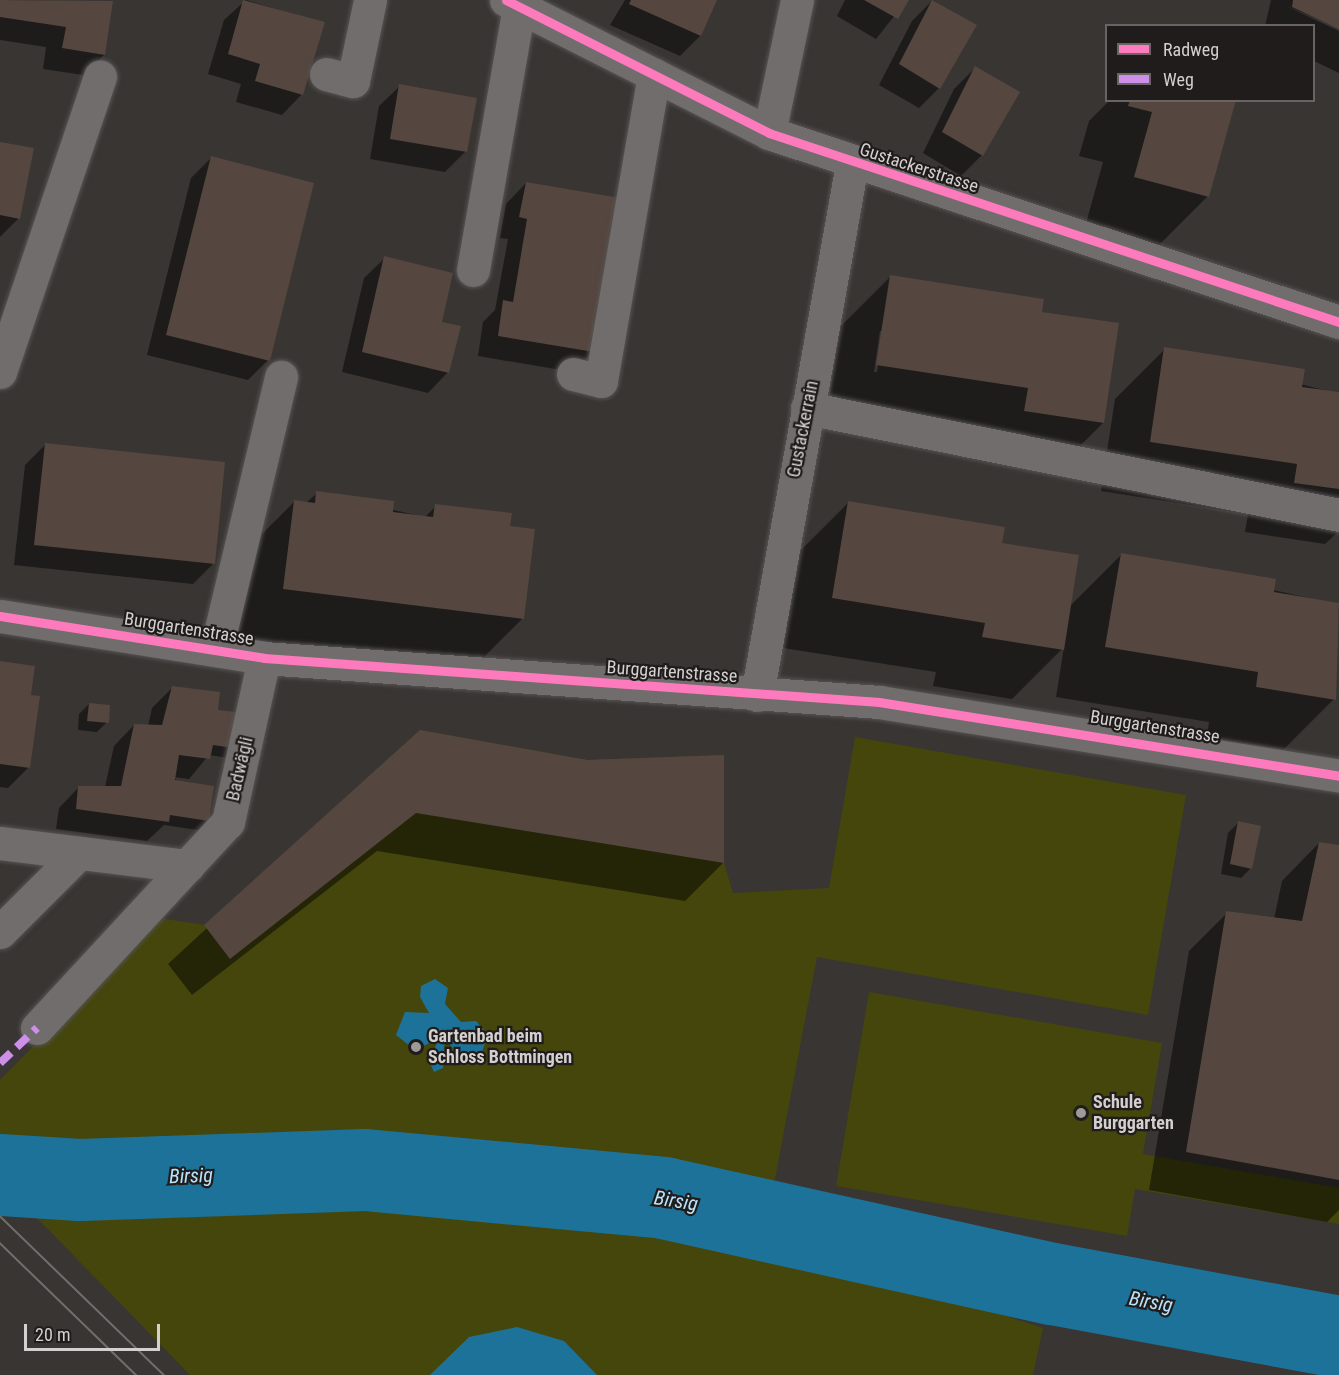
<!DOCTYPE html>
<html>
<head>
<meta charset="utf-8">
<style>
	body { margin:0 }
	#map { position:relative; width:1339px; height:1375px; overflow:hidden; background:#383533; font-family:"Roboto Condensed",sans-serif }
	div>[style] { position:absolute }
	.green>* { inset:0; background:#44460c }
	.water>* { inset:0; background:#1d7299 }
	.shadow>* { inset:0; background:#0007 }
	.river>* { height:82px; margin:-41px; padding:0 41px; transform-origin:41px; border-radius:41px; background:#1d7299 }
	.building>* { inset:0; background:#55463f }
	.roads { filter:drop-shadow(0 0 2px #565352) drop-shadow(0 0 2px #565352) }
	.minor>* { height:33px; margin:-16.5px; padding:0 16.5px; transform-origin:16.5px; border-radius:16.5px; background:#706d6c }
	.tram>* { height:1.5px; margin:-0.75px; padding:0 0.75px; transform-origin:0.75px; border-radius:0.75px; background:#716f6e }
	.quiet>* { height:8px; margin-top:-4px; transform-origin:0; background:repeating-linear-gradient(90deg,#ce8fe9 0 15px,transparent 0 23px) }
	.cycleway>* { height:9px; margin:-4.5px; padding:0 4.5px; transform-origin:4.5px; border-radius:4.5px; background:#fd7abc }
	.dots>* { width:16px; height:16px; translate:-50% -50%; box-sizing:border-box; border:3px solid #1f1c1b; border-radius:50% }
	span { translate:-50% -50%; white-space:nowrap; text-align:center; line-height:1.15; -webkit-text-stroke:4.5px #1f1c1b; paint-order:stroke }
	.street-label { font-size:18px; color:#d4d0cf }
	.poi-label { font-size:18px; color:#d4d0cf; font-weight:700 }
	.left { translate:0 -50%; text-align:left }
	.water-label { font-size:20px; color:#b9e2fb; font-style:italic }
	.legend { position:absolute; left:1105px; top:24px; width:210px; height:78px; box-sizing:border-box; background:#1f1c1b; border:2px solid #676463; margin:0; padding:8px 10px; list-style:none; font-size:18px; color:#d4d0cf }
	.legend li { display:flex; align-items:center; gap:12px; height:30px }
	.legend b { width:30px; border:2px solid #676463 }
	.scale { position:absolute; left:24px; top:1324px; width:136px; height:27px; box-sizing:border-box; border:3px solid #d4d0cf; border-top:0; padding-left:8px; font-size:18px; line-height:21px; white-space:nowrap; color:#d4d0cf; -webkit-text-stroke:4px #1f1c1b; paint-order:stroke }
</style>
</head>
<body>
<div id="map">
	<div class="green">
		<i style="clip-path:polygon(420px 730px,587px 760px,724px 755px,724px 863px,733px 893px,829px 888px,855px 737px,1186px 795px,1148px 1015px,817px 957px,764px 1237px,1043px 1328px,1033px 1375px,190px 1375px,0 1180px,0 1080px,159px 918px,205px 925px)"></i>
		<i style="clip-path:polygon(869px 992px,1162px 1043px,1143px 1154px,1339px 1188px,1339px 1224px,1135px 1189px,1127px 1236px,836px 1186px)"></i>
	</div>
	<div class="water">
		<i style="clip-path:polygon(435px 979px,448px 988px,445px 1004px,461px 1022px,476px 1021px,488px 1035px,482px 1052px,474px 1057px,455px 1052px,445px 1037px,443px 1068px,434px 1072px,430px 1063px,438px 1039px,415px 1050px,396px 1035px,405px 1012px,429px 1013px,420px 997px,421px 986px)"></i>
		<i style="clip-path:polygon(517px 1327px,564px 1341px,597px 1375px,430px 1375px,469px 1337px)"></i>
	</div>
	<div class="shadow">
		<i style="clip-path:polygon(0 0,111px 2px,104px 55px,83px 75px,43px 69px,46px 47px,0 40px)"></i>
		<i style="clip-path:polygon(246px 0,323px 23px,302px 94px,282px 115px,236px 102px,241px 84px,208px 74px,224px 20px)"></i>
		<i style="clip-path:polygon(625px 0,716px 0,700px 36px,680px 56px,610px 25px)"></i>
		<i style="clip-path:polygon(845px 0,907px 0,876px 39px,837px 16px)"></i>
		<i style="clip-path:polygon(1271px 0,1339px 0,1339px 28px,1284px 5px,1339px 31px,1339px 73px,1314px 61px,1314px 26px,1265px 26px)"></i>
		<i style="clip-path:polygon(932px 1px,939px 88px,919px 108px,879px 85px,912px 21px)"></i>
		<i style="clip-path:polygon(975px 68px,1018px 93px,982px 155px,961px 176px,923px 153px,954px 89px)"></i>
		<i style="clip-path:polygon(400px 86px,466px 151px,445px 172px,370px 159px,379px 106px)"></i>
		<i style="clip-path:polygon(1110px 100px,1234px 100px,1208px 196px,1158px 246px,1085px 227px,1103px 162px,1079px 156px,1089px 121px)"></i>
		<i style="clip-path:polygon(0 143px,19px 218px,0 237px)"></i>
		<i style="clip-path:polygon(211px 158px,268px 360px,248px 380px,147px 355px,191px 178px)"></i>
		<i style="clip-path:polygon(526px 183px,593px 351px,573px 372px,478px 356px,483px 322px,495px 310px,508px 239px,500px 238px,506px 204px)"></i>
		<i style="clip-path:polygon(385px 258px,440px 323px,448px 372px,428px 393px,342px 372px,364px 278px)"></i>
		<i style="clip-path:polygon(evenodd,890px 277px,1041px 313px,1103px 423px,1053px 473px,975px 460px,979px 437px,827px 414px,840px 327px,890px 277px,880px 331px,883px 331px,877px 372px,874px 372px,880px 331px)"></i>
		<i style="clip-path:polygon(1165px 349px,1339px 394px,1339px 531px,1325px 544px,1245px 532px,1248px 514px,1101px 491px,1115px 399px)"></i>
		<i style="clip-path:polygon(45px 445px,213px 564px,193px 584px,14px 565px,25px 465px)"></i>
		<i style="clip-path:polygon(317px 493px,425px 517px,436px 506px,508px 527px,523px 618px,473px 668px,234px 638px,244px 552px,294px 502px,306px 503px)"></i>
		<i style="clip-path:polygon(849px 502px,1000px 544px,1069px 607px,1121px 555px,1339px 605px,1334px 699px,1284px 749px,1207px 737px,1209px 722px,1056px 697px,1064px 647px,1012px 699px,933px 686px,936px 672px,783px 648px,799px 552px)"></i>
		<i style="clip-path:polygon(0 663px,29px 696px,29px 767px,8px 788px,0 787px)"></i>
		<i style="clip-path:polygon(173px 687px,216px 714px,243px 715px,229px 758px,209px 755px,189px 779px,174px 777px,208px 820px,198px 830px,164px 825px,147px 841px,56px 829px,59px 808px,79px 787px,105px 787px,114px 746px,134px 725px,148px 726px,152px 708px)"></i>
		<i style="clip-path:polygon(89px 704px,107px 722px,97px 732px,78px 730px,79px 714px)"></i>
		<i style="clip-path:polygon(420px 731px,723px 863px,685px 901px,377px 851px,192px 995px,168px 964px)"></i>
		<i style="clip-path:polygon(1238px 823px,1251px 868px,1241px 878px,1221px 874px,1228px 833px)"></i>
		<i style="clip-path:polygon(1319px 843px,1339px 847px,1339px 1210px,1327px 1222px,1149px 1190px,1189px 951px,1227px 913px,1274px 919px,1282px 881px)"></i>
	</div>
	<div class="river">
		<i style="left:0;top:1175px;width:80px;rotate:3.6deg"></i>
		<i style="left:80px;top:1180px;width:285px;rotate:-2deg"></i>
		<i style="left:365px;top:1170px;width:300px;rotate:5.3deg"></i>
		<i style="left:664px;top:1198px;width:398px;rotate:12.5deg"></i>
		<i style="left:1053px;top:1284px;width:291px;rotate:10.5deg"></i>
	</div>
	<div class="building">
		<i style="clip-path:polygon(0 0,113px 1px,105px 55px,62px 48px,66px 27px,0 17px)"></i>
		<i style="clip-path:polygon(243px 0,325px 22px,303px 95px,255px 81px,260px 64px,228px 54px)"></i>
		<i style="clip-path:polygon(631px 0,717px 0,701px 36px,629px 4px)"></i>
		<i style="clip-path:polygon(864px 0,909px 0,898px 19px)"></i>
		<i style="clip-path:polygon(932px 0,977px 25px,940px 89px,899px 64px)"></i>
		<i style="clip-path:polygon(1293px 0,1339px 0,1339px 29px,1292px 7px)"></i>
		<i style="clip-path:polygon(975px 66px,1020px 92px,983px 156px,942px 132px)"></i>
		<i style="clip-path:polygon(399px 84px,477px 98px,467px 152px,390px 139px)"></i>
		<i style="clip-path:polygon(1130px 100px,1236px 100px,1209px 197px,1134px 177px,1152px 112px,1128px 106px)"></i>
		<i style="clip-path:polygon(0 142px,34px 148px,20px 219px,0 215px)"></i>
		<i style="clip-path:polygon(211px 156px,314px 183px,270px 361px,166px 335px)"></i>
		<i style="clip-path:polygon(526px 182px,620px 198px,594px 352px,498px 336px,503px 300px,513px 302px,527px 219px,519px 217px)"></i>
		<i style="clip-path:polygon(384px 256px,453px 273px,442px 322px,461px 326px,449px 373px,362px 352px)"></i>
		<i style="clip-path:polygon(890px 275px,1044px 299px,1042px 312px,1119px 323px,1104px 423px,1024px 411px,1028px 388px,876px 365px)"></i>
		<i style="clip-path:polygon(1164px 347px,1305px 369px,1302px 387px,1339px 392px,1339px 489px,1294px 483px,1297px 464px,1150px 442px)"></i>
		<i style="clip-path:polygon(45px 443px,225px 462px,215px 564px,34px 545px)"></i>
		<i style="clip-path:polygon(316px 491px,394px 501px,393px 512px,433px 517px,435px 504px,512px 513px,510px 526px,535px 529px,524px 619px,283px 589px,294px 500px,315px 503px)"></i>
		<i style="clip-path:polygon(848px 501px,1005px 527px,1002px 543px,1079px 555px,1064px 650px,982px 637px,985px 623px,832px 598px)"></i>
		<i style="clip-path:polygon(1121px 553px,1276px 579px,1274px 592px,1339px 603px,1336px 700px,1256px 687px,1258px 672px,1105px 647px)"></i>
		<i style="clip-path:polygon(0 661px,35px 666px,31px 695px,40px 696px,30px 768px,0 764px)"></i>
		<i style="clip-path:polygon(172px 686px,220px 692px,218px 710px,245px 713px,240px 749px,213px 745px,210px 759px,179px 755px,175px 780px,214px 786px,209px 821px,170px 815px,169px 822px,76px 809px,78px 786px,121px 786px,134px 724px,162px 725px)"></i>
		<i style="clip-path:polygon(89px 703px,110px 705px,109px 723px,87px 721px)"></i>
		<i style="clip-path:polygon(420px 730px,587px 760px,724px 755px,724px 863px,416px 813px,230px 959px,204px 925px)"></i>
		<i style="clip-path:polygon(1238px 821px,1261px 826px,1252px 869px,1230px 864px)"></i>
		<i style="clip-path:polygon(1319px 842px,1339px 845px,1339px 1180px,1186px 1152px,1226px 911px,1302px 921px)"></i>
	</div>
	<div class="roads">
		<div class="minor">
			<i style="left:506px;top:0;width:295px;rotate:26.8deg"></i>
			<i style="left:769px;top:133px;width:601px;rotate:18.34deg"></i>
			<i style="left:326px;top:74px;width:28px;rotate:15deg"></i>
			<i style="left:353px;top:81px;width:83px;rotate:-78.1deg"></i>
			<i style="left:769px;top:133px;width:136px;rotate:-78.1deg"></i>
			<i style="left:473px;top:270px;width:267px;rotate:-80.1deg"></i>
			<i style="left:0;top:372px;width:312px;rotate:-71.3deg"></i>
			<i style="left:573px;top:374px;width:29px;rotate:14deg"></i>
			<i style="left:601px;top:381px;width:311px;rotate:-80.2deg"></i>
			<i style="left:807px;top:408px;width:543px;rotate:11.37deg"></i>
			<i style="left:0;top:616px;width:267px;rotate:9deg"></i>
			<i style="left:264px;top:658px;width:617px;rotate:4.09deg"></i>
			<i style="left:879px;top:702px;width:466px;rotate:9.1deg"></i>
			<i style="left:216px;top:650px;width:281px;rotate:-76.6deg"></i>
			<i style="left:757px;top:695px;width:539px;rotate:-79.86deg"></i>
			<i style="left:0;top:843px;width:189px;rotate:7deg"></i>
			<i style="left:0;top:932px;width:112px;rotate:-45deg"></i>
			<i style="left:37px;top:1028px;width:281px;rotate:-47.2deg"></i>
			<i style="left:228px;top:822px;width:168px;rotate:-77.6deg"></i>
		</div>
	</div>
	<div class="tram">
		<i style="left:0;top:1216px;width:228px;rotate:44.1deg"></i>
		<i style="left:0;top:1243px;width:190px;rotate:44.1deg"></i>
	</div>
	<div class="quiet">
		<i style="left:0;top:1063px;width:51px;rotate:-43.4deg"></i>
	</div>
	<div class="cycleway">
		<i style="left:506px;top:0;width:295px;rotate:26.8deg"></i>
		<i style="left:769px;top:133px;width:601px;rotate:18.34deg"></i>
		<i style="left:0;top:616px;width:267px;rotate:9deg"></i>
		<i style="left:264px;top:658px;width:617px;rotate:4.09deg"></i>
		<i style="left:879px;top:702px;width:466px;rotate:9.1deg"></i>
	</div>
	<div class="dots">
		<i style="left:416px;top:1047px;background:#9d9a98"></i>
		<i style="left:1081px;top:1113px;background:#9d9a98"></i>
	</div>
	<div class="street-label">
		<span style="left:919px;top:168px;rotate:18deg">Gustackerstrasse</span>
		<span style="left:803px;top:429px;rotate:-79deg">Gustackerrain</span>
		<span style="left:189px;top:629px;rotate:9deg">Burggartenstrasse</span>
		<span style="left:672px;top:672px;rotate:4deg">Burggartenstrasse</span>
		<span style="left:1155px;top:727px;rotate:9deg">Burggartenstrasse</span>
		<span style="left:240px;top:769px;rotate:-77deg">Badwägli</span>
	</div>
	<div class="poi-label">
		<span class="left" style="left:428px;top:1047px">Gartenbad beim<br>Schloss Bottmingen</span>
		<span class="left" style="left:1093px;top:1113px">Schule<br>Burggarten</span>
	</div>
	<div class="water-label">
		<span style="left:191px;top:1176px;rotate:-2deg">Birsig</span>
		<span style="left:676px;top:1201px;rotate:9deg">Birsig</span>
		<span style="left:1151px;top:1302px;rotate:10deg">Birsig</span>
	</div>
	<ul class="legend">
	<li><b style="height:8px;background:#fd7abc"></b>Radweg</li>
	<li><b style="height:8px;background:#ce8fe9"></b>Weg</li>
	</ul>
	<div class="scale">20 m</div>
</div>
</body>
</html>
